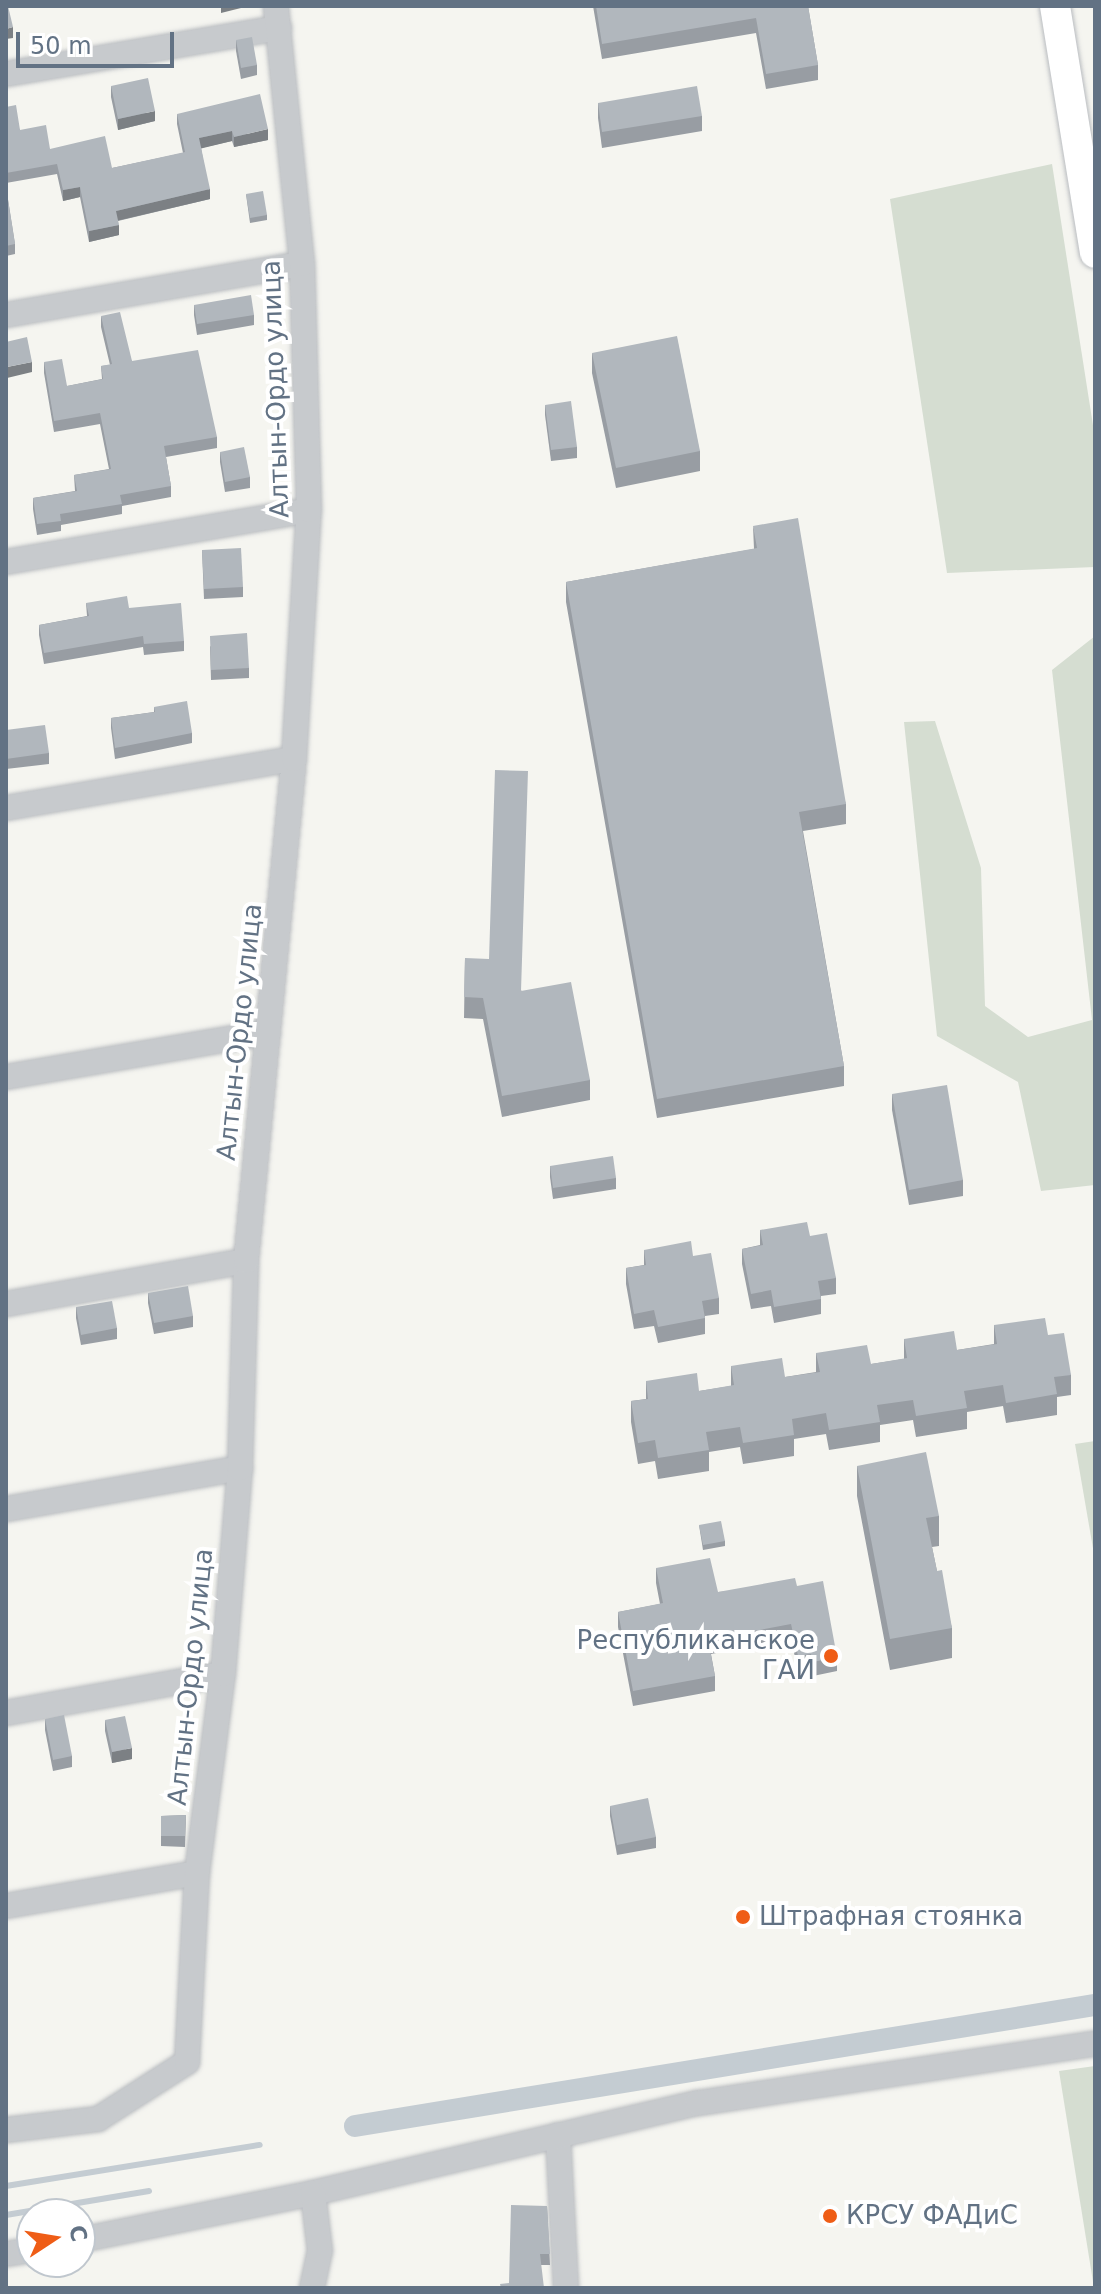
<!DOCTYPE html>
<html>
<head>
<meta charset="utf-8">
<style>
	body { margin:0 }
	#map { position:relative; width:1101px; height:2294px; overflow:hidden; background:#f5f5f0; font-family:"DejaVu Sans",sans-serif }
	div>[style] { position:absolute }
	.green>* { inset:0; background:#d5ddd1 }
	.stream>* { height:6px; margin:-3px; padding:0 3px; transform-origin:3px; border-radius:3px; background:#c4ccd2 }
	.canal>* { height:22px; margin:-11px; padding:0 11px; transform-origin:11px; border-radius:11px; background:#c4ccd2 }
	.roads { filter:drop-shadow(0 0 2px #b9bcc0) drop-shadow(0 0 2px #b9bcc0) }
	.minor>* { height:24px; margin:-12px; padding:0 12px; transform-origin:12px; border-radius:12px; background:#c7cacd }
	.major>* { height:30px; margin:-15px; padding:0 15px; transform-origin:15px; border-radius:15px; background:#fff }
	.wall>* { inset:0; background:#989da3 }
	.shaded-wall>* { inset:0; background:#7c8084 }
	.building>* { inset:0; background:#b1b7bd }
	.dots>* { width:22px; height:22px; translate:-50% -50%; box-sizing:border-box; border:4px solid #fff; border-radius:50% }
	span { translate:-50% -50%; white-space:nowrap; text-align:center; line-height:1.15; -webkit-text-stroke:8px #fff; paint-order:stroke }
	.street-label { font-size:26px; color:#627284 }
	.poi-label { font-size:26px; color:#627284 }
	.right { translate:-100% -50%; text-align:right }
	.left { translate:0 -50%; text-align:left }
	.frame { position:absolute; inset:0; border:8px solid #627284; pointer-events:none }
	.north { position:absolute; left:16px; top:2198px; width:80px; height:80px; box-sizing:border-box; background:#fff; border:2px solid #c0c7ce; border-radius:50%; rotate:78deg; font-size:22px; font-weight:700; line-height:32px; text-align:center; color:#627284 }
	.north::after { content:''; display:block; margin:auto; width:28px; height:36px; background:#ef5d16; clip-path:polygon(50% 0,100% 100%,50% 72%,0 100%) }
	.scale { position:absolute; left:16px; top:32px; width:158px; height:36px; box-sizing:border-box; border:4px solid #627284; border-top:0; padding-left:10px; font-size:24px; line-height:28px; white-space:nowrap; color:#627284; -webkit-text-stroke:6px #fff; paint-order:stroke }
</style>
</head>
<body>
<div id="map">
	<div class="green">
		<i style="clip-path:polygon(1052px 164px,1095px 438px,1095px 567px,947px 573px,890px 199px)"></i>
		<i style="clip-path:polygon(1095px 636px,1095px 1185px,1041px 1191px,1018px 1082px,937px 1036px,904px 722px,935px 721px,981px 868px,985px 1006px,1028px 1037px,1092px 1020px,1052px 670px)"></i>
		<i style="clip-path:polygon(1095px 1441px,1095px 1560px,1075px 1444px)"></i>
		<i style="clip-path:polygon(1095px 2066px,1095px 2288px,1094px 2288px,1059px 2071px)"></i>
	</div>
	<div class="stream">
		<i style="left:6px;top:2186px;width:257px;rotate:-9.2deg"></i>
		<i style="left:6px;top:2215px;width:145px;rotate:-9.5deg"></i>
	</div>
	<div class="canal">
		<i style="left:355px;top:2126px;width:750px;rotate:-9.29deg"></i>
	</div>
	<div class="roads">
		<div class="minor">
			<i style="left:6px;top:74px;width:277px;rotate:-9.6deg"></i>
			<i style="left:6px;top:315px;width:300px;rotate:-9.8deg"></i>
			<i style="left:6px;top:562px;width:307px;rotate:-9.7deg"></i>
			<i style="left:6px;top:808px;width:292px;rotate:-9.7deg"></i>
			<i style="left:6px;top:1077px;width:266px;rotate:-9.7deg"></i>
			<i style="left:6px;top:1304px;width:244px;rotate:-10.2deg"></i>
			<i style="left:6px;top:1509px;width:238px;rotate:-9.9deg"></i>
			<i style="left:6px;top:1713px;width:220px;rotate:-10.2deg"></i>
			<i style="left:6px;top:1906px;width:194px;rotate:-9.8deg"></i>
			<i style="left:6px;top:2130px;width:93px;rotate:-6.8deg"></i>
			<i style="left:98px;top:2119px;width:106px;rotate:-32.6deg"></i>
			<i style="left:187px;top:2062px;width:189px;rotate:-87deg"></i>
			<i style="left:197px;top:1873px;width:201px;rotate:-82.6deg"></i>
			<i style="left:223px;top:1674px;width:207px;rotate:-85.3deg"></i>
			<i style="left:240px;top:1468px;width:207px;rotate:-88.3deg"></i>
			<i style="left:246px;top:1261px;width:504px;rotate:-84.54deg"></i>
			<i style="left:294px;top:759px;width:249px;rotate:-86.6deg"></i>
			<i style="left:309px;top:510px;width:246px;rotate:-91.6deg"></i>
			<i style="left:302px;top:264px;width:259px;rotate:-95.8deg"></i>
			<i style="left:558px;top:2135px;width:153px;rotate:87deg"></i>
			<i style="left:80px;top:2240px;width:238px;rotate:-11.4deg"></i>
			<i style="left:313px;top:2193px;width:395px;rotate:-13.2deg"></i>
			<i style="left:698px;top:2103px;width:401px;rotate:-8.5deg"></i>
			<i style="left:6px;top:2254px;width:26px;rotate:-9deg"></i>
			<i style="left:312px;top:2288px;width:38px;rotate:-78deg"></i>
			<i style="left:320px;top:2251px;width:58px;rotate:-96.9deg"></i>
		</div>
		<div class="major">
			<i style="left:1055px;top:6px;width:250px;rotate:80.8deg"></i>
		</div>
	</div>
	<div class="wall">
		<i style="clip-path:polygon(593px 6px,808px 6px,818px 65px,818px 80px,766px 89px,756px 33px,602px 59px)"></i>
		<i style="clip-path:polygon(236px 40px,257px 65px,257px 75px,241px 79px,236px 51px)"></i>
		<i style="clip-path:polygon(111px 86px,155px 121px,118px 130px,111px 97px)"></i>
		<i style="clip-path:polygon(598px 103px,702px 116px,702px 131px,602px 148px,598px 118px)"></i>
		<i style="clip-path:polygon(6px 107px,20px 130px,50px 149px,112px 168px,183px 153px,177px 124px,177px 114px,268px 140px,234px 147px,232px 141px,201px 148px,210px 199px,118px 221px,119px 235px,89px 242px,80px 197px,63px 201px,57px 174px,6px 183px)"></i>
		<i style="clip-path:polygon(6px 187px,15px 244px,15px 254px,6px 256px)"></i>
		<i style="clip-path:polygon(246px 194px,267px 215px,267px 220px,250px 223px)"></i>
		<i style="clip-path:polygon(194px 305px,254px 315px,254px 325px,197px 335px,194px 315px)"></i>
		<i style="clip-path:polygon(101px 316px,132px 361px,217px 437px,217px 448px,166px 457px,171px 486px,171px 497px,122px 506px,122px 514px,61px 525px,61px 531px,37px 535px,33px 509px,33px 498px,75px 491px,74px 475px,109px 469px,100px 424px,54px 432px,44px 373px,44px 362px,67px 386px,102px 379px,101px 366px,110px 365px,101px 327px)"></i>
		<i style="clip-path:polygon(592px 353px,700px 451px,700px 471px,616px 488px,592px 373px)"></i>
		<i style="clip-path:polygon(545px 405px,577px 447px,577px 458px,551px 461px,545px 415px)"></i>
		<i style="clip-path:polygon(220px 452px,250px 477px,250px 488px,225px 492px,220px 462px)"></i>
		<i style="clip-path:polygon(753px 526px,846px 804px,846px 824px,803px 831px,844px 1066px,844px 1086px,657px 1118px,566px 602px,566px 582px,754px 549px)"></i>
		<i style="clip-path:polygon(202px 550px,243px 587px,243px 597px,204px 599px)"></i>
		<i style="clip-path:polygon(86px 603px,129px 608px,184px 641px,184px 651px,144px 655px,143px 647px,44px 664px,39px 635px,39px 625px,87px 616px)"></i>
		<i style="clip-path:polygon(210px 646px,249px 668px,249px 678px,211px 680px)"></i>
		<i style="clip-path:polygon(154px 707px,192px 733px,192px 743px,115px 759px,111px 728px,111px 718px,154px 712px)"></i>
		<i style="clip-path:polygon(6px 730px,49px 753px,49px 764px,6px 769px)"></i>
		<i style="clip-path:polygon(465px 958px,522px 991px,590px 1080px,590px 1100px,502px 1117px,483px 1019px,464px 1018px)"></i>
		<i style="clip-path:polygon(892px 1094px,963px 1180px,963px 1196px,909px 1205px,892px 1110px)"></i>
		<i style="clip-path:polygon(550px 1166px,616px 1178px,616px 1189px,553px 1199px,550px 1177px)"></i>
		<i style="clip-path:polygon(760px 1230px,810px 1236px,836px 1278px,836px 1294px,821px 1296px,821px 1314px,774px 1323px,771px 1306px,751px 1309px,742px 1264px,742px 1249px,760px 1245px)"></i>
		<i style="clip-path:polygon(644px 1250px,693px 1256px,719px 1298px,719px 1314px,705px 1316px,705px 1334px,658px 1343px,654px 1326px,634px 1329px,626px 1284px,626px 1268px,644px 1265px)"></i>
		<i style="clip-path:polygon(148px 1293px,193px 1316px,193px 1327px,154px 1334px,148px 1303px)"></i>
		<i style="clip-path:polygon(76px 1307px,117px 1328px,117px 1339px,81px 1345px,76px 1318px)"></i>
		<i style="clip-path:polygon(994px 1325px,1048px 1335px,1071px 1375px,1071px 1395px,1057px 1397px,1057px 1415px,1006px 1423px,1003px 1406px,967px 1412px,967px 1429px,916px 1437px,913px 1420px,880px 1425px,880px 1442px,829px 1450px,826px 1434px,794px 1439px,794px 1456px,743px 1464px,740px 1447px,709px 1452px,709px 1471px,658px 1479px,655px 1461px,638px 1464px,631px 1422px,631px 1401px,646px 1399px,646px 1381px,699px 1391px,731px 1386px,731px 1366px,785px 1377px,816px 1372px,816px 1353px,871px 1364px,904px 1359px,904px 1339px,957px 1350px,994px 1344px)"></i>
		<i style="clip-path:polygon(857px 1466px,939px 1516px,939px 1546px,932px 1547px,937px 1571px,952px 1628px,952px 1658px,890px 1670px,857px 1496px)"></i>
		<i style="clip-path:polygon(699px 1525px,725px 1541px,725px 1546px,703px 1550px)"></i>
		<i style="clip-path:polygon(656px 1568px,718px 1592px,797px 1586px,837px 1657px,837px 1671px,813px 1676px,811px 1668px,798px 1671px,791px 1639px,711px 1654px,715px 1676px,715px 1691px,633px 1706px,618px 1627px,618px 1612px,660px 1604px,656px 1583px)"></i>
		<i style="clip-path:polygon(45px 1719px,72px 1756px,72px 1767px,53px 1771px,45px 1730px)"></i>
		<i style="clip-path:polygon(105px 1720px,132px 1759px,112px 1763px,105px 1731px)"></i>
		<i style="clip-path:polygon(610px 1806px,656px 1837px,656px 1848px,617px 1855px,610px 1816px)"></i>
		<i style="clip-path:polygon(186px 1815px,185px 1847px,161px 1846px,161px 1816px)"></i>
		<i style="clip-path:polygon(547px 2206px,550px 2265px,541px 2265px,509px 2283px)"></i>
	</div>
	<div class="shaded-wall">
		<i style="clip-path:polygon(221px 6px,245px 6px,245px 7px,221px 13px)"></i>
		<i style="clip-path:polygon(13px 27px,13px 38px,6px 39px,6px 29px)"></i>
		<i style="clip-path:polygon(155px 111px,155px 121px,118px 130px,118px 119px)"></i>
		<i style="clip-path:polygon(268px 129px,268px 140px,234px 147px,234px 137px)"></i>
		<i style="clip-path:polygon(232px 131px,232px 141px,199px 149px,199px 138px)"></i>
		<i style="clip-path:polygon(80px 187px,80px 197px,63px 201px,63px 190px)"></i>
		<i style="clip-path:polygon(210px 189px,210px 199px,116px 221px,116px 211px)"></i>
		<i style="clip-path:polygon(119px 225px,119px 235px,89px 242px,89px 231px)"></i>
		<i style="clip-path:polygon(32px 362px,32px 372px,7px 378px,7px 367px)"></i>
		<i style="clip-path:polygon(132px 1748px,132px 1759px,112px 1763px,112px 1752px)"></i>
	</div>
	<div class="building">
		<i style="clip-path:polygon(6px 6px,8px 6px,13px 27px,6px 29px)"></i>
		<i style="clip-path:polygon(596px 6px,808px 6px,818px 65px,766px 74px,756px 18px,602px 44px)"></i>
		<i style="clip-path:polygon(252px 37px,257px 65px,241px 68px,236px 40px)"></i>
		<i style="clip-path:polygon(148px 78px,155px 111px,118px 119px,111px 86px)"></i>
		<i style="clip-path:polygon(697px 86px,702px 116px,602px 132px,598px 103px)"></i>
		<i style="clip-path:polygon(260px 94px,268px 129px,234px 137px,232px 131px,199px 138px,210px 189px,116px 211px,119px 225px,89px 231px,80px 187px,63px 190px,57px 164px,6px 173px,6px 107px,16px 105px,20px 130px,46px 125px,50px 149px,105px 136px,112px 168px,185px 152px,177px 114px)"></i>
		<i style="clip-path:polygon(6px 187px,15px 244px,6px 246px)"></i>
		<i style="clip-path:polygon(263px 191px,267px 215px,250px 218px,246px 194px)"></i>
		<i style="clip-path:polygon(251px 295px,254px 315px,197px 324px,194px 305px)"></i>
		<i style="clip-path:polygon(120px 312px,132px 361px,198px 350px,217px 437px,164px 446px,171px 486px,120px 495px,122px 504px,60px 514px,61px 521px,37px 524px,33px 498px,77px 491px,74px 475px,111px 469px,100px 413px,54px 421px,44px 362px,62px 359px,67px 386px,103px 379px,101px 366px,112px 364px,101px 316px)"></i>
		<i style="clip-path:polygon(677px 336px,700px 451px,616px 468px,592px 353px)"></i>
		<i style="clip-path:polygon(27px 337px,32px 362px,7px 367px,6px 342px)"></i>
		<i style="clip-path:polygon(571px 401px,577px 447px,551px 450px,545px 405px)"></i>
		<i style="clip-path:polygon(244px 447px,250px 477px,225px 482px,220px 452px)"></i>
		<i style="clip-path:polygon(798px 518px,846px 804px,799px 812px,844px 1066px,657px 1099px,566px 582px,757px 548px,753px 526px)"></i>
		<i style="clip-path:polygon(241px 548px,243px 587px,204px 589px,202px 550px)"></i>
		<i style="clip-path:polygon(127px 596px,129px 608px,181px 603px,184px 641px,144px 644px,143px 636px,44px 653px,39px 625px,89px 616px,86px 603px)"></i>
		<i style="clip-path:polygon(247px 633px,249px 668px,211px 670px,210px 636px)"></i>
		<i style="clip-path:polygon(187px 701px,192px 733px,115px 748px,111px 718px,155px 712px,154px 707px)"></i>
		<i style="clip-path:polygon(45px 725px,49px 753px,6px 759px,6px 730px)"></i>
		<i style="clip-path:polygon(495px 770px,528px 771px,521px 991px,571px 982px,590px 1080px,502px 1096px,483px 998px,464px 997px,465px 958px,489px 959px)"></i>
		<i style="clip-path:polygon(947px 1085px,963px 1180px,909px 1190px,892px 1094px)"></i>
		<i style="clip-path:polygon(613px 1156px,616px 1178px,553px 1188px,550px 1166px)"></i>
		<i style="clip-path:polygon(807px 1222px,810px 1236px,827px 1233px,836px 1278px,818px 1281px,821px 1299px,774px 1307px,771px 1290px,751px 1294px,742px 1249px,763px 1245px,760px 1230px)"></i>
		<i style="clip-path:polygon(691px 1241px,693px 1256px,711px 1253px,719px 1298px,702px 1301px,705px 1318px,658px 1327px,654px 1310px,634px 1314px,626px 1268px,646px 1265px,644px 1250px)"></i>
		<i style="clip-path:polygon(188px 1286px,193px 1316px,154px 1323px,148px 1293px)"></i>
		<i style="clip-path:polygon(112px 1301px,117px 1328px,81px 1335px,76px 1307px)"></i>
		<i style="clip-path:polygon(1045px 1318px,1048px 1335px,1064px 1333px,1071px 1375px,1054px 1377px,1057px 1394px,1006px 1403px,1003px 1385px,964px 1391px,967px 1408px,916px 1416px,913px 1400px,877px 1405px,880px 1422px,829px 1430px,826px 1413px,792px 1419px,794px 1435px,743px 1443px,740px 1427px,706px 1432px,709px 1450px,658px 1458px,655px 1440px,638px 1443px,631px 1401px,648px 1399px,646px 1381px,697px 1373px,699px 1391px,734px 1385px,731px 1366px,782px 1358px,785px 1377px,820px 1372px,816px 1353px,867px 1345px,871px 1364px,907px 1358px,904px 1339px,954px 1331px,957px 1350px,997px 1344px,994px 1325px)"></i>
		<i style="clip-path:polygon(926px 1452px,939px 1516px,926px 1518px,937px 1571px,942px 1570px,952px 1628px,890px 1639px,857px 1466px)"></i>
		<i style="clip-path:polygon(721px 1521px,725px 1541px,703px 1545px,699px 1525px)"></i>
		<i style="clip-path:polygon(710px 1558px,718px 1592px,795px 1578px,797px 1586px,823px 1581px,837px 1657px,813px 1662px,811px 1654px,798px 1656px,791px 1624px,708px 1640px,715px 1676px,633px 1691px,618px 1612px,663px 1603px,656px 1568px)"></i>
		<i style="clip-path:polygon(64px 1715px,72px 1756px,53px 1760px,45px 1719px)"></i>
		<i style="clip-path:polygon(125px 1716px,132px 1748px,112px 1752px,105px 1720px)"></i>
		<i style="clip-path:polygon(648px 1798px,656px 1837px,617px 1845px,610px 1806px)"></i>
		<i style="clip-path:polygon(186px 1815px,185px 1836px,161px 1836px,161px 1816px)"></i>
		<i style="clip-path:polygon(511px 2205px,547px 2206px,550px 2254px,540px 2254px,544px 2288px,501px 2288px,500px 2284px,509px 2283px)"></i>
	</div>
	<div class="dots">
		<i style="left:831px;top:1656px;background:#ef5d16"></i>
		<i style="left:743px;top:1917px;background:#ef5d16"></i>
		<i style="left:830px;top:2216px;background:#ef5d16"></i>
	</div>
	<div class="street-label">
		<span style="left:276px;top:389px;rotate:-92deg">Алтын-Ордо улица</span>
		<span style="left:240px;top:1032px;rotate:-84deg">Алтын-Ордо улица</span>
		<span style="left:191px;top:1677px;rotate:-84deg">Алтын-Ордо улица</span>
	</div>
	<div class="poi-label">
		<span class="right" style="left:815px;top:1656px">Республиканское<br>ГАИ</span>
		<span class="left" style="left:759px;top:1917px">Штрафная стоянка</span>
		<span class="left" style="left:846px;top:2216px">КРСУ ФАДиС</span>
	</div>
	<div class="frame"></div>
	<div class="north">С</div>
	<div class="scale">50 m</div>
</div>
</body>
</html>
